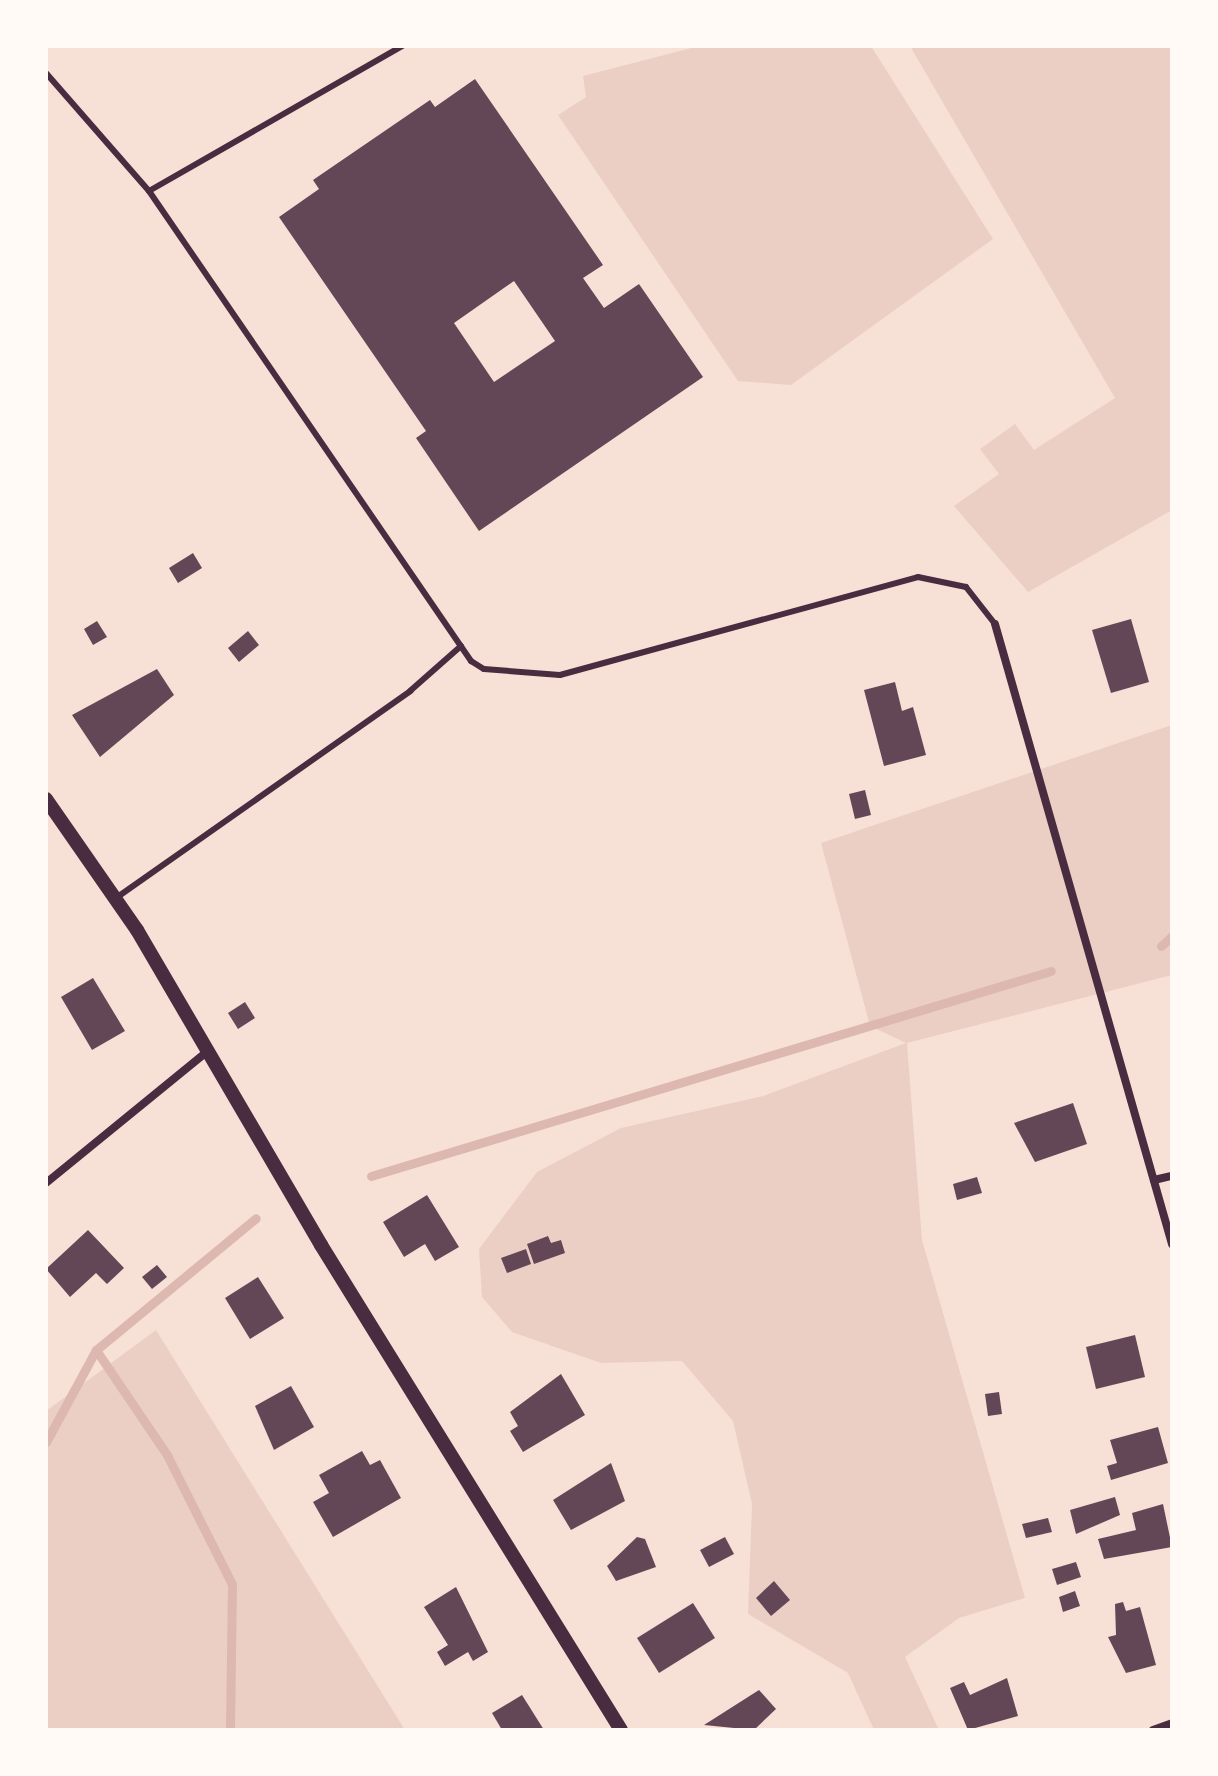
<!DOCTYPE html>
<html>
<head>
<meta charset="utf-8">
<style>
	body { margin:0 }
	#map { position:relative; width:1218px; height:1776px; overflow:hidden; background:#f7e1d7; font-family:Mulish,sans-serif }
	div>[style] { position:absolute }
	.green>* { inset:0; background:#ebcfc5 }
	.stream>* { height:9px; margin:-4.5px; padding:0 4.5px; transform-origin:4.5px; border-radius:4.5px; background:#dcb8b0 }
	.building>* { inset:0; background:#644757 }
	.service>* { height:6px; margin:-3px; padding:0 3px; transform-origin:3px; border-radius:3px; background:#4a2c40 }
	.minor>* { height:8px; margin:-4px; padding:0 4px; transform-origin:4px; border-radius:4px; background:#4a2c40 }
	.tertiary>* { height:14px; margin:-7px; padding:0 7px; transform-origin:7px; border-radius:7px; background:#4a2c40 }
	span { translate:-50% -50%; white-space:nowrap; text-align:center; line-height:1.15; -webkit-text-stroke:6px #fffaf5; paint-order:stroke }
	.frame { position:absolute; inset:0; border:48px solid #fffaf5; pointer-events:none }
</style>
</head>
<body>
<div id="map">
	<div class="green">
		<i style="clip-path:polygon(699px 46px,871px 46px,993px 239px,791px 385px,738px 381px,558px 115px,586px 97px,583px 76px)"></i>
		<i style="clip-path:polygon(910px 46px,1172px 46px,1172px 510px,1028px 592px,954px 506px,999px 474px,980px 449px,1015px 424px,1034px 450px,1115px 398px)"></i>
		<i style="clip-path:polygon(1172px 725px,1172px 975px,907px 1043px,922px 1240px,1025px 1598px,959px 1618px,905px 1657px,939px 1730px,874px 1730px,848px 1673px,748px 1614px,752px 1504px,733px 1421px,682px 1361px,601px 1363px,512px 1332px,482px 1297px,479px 1249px,537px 1172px,621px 1128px,763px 1096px,906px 1043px,870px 1026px,821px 843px)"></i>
		<i style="clip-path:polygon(156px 1330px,405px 1730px,46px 1730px,46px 1411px)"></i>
	</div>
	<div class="stream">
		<i style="left:1161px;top:946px;width:15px;rotate:-42deg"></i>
		<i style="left:371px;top:1176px;width:710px;rotate:-16.78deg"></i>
		<i style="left:96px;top:1350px;width:127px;rotate:55.9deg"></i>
		<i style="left:167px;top:1455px;width:144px;rotate:63.3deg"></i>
		<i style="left:232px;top:1584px;width:146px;rotate:90.8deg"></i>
		<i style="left:46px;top:1442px;width:105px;rotate:-61.5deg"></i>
		<i style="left:96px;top:1350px;width:207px;rotate:-39.5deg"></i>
	</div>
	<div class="building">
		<i style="clip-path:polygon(evenodd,475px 79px,603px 265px,583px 278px,604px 308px,639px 284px,703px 377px,479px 531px,416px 438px,426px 431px,279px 217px,319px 189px,313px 180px,430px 100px,435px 107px,475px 79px,514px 281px,555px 341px,494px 382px,454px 323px,514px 281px)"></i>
		<i style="clip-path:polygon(193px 553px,202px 568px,178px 583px,169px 568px)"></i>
		<i style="clip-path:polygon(1131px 619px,1149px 682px,1111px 693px,1092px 630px)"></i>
		<i style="clip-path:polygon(97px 621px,107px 637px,93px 645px,84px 629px)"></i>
		<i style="clip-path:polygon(248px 631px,259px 645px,239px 662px,228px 648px)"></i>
		<i style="clip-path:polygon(157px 669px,174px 695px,100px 757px,72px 715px)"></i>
		<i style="clip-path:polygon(895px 682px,902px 711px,913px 707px,926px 755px,884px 766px,864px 690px)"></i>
		<i style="clip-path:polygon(865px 790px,871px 815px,855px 819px,849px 794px)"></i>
		<i style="clip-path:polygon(93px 978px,125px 1031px,92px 1050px,61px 997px)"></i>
		<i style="clip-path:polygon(245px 1002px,255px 1018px,238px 1029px,228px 1013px)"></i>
		<i style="clip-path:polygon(1073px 1103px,1087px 1144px,1035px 1162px,1014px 1123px)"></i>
		<i style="clip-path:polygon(977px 1177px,982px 1193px,957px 1200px,953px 1184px)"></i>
		<i style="clip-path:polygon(427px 1195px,459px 1247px,435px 1261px,425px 1244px,404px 1257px,383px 1222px)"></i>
		<i style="clip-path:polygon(88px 1230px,124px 1268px,107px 1284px,96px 1273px,70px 1297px,46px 1269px)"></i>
		<i style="clip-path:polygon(548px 1236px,551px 1243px,561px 1240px,565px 1253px,534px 1264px,527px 1244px)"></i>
		<i style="clip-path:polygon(526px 1249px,531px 1264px,507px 1273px,501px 1258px)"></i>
		<i style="clip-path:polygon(157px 1265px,167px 1277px,152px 1289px,142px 1277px)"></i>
		<i style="clip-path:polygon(258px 1277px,284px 1318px,250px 1339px,225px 1298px)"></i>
		<i style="clip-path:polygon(1135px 1335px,1145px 1377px,1096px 1389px,1086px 1347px)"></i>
		<i style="clip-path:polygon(561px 1374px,585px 1415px,523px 1452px,510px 1431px,518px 1426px,510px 1412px)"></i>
		<i style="clip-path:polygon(291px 1386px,314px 1427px,274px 1450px,255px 1406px)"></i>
		<i style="clip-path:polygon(999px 1392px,1002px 1414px,988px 1416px,985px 1394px)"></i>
		<i style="clip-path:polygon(1158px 1427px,1168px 1463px,1111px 1480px,1107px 1466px,1117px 1463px,1110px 1440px)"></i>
		<i style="clip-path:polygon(362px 1451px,370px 1465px,380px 1460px,401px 1498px,333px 1537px,313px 1502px,329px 1493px,319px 1475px)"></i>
		<i style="clip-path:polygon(611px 1463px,625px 1501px,571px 1530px,553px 1500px)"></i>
		<i style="clip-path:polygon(1115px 1497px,1120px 1515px,1076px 1534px,1070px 1510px)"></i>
		<i style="clip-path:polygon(1163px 1504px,1172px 1547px,1104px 1559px,1098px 1539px,1136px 1530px,1132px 1513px)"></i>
		<i style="clip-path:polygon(1048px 1518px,1052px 1532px,1026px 1538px,1022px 1524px)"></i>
		<i style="clip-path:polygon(637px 1537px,645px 1539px,656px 1567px,616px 1581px,607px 1566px)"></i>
		<i style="clip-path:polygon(725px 1537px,734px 1554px,709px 1567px,700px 1550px)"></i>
		<i style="clip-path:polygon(1076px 1562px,1081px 1577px,1057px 1585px,1052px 1569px)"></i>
		<i style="clip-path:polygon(774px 1581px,790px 1600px,771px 1616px,756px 1598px)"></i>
		<i style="clip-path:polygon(456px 1587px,488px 1652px,473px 1661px,468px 1652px,445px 1666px,437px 1652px,448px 1645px,424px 1607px)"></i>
		<i style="clip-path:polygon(1075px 1591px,1080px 1606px,1063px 1612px,1059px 1597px)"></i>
		<i style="clip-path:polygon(1123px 1602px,1126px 1611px,1140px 1607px,1156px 1665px,1126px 1673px,1108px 1637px,1116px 1635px,1115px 1604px)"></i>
		<i style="clip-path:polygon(693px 1603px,715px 1638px,659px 1673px,637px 1638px)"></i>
		<i style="clip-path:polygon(1007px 1678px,1018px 1716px,968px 1730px,950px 1688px,964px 1682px,970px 1695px)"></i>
		<i style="clip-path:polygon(759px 1690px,776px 1709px,754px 1730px,704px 1725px)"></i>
		<i style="clip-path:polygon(522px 1695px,544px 1730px,502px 1730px,492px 1713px)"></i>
	</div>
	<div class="service">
		<i style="left:46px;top:73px;width:157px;rotate:48.9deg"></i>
		<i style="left:149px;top:191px;width:570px;rotate:55.58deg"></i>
		<i style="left:471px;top:661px;width:15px;rotate:32deg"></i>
		<i style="left:484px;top:669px;width:76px;rotate:4.5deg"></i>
		<i style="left:560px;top:675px;width:371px;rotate:-15.3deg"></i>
		<i style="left:918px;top:577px;width:49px;rotate:11.8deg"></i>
		<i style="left:966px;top:587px;width:47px;rotate:51.9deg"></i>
		<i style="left:149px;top:191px;width:292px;rotate:-29.8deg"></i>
		<i style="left:116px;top:898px;width:360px;rotate:-35.1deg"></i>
		<i style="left:410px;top:691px;width:68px;rotate:-41.4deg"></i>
	</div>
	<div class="minor">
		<i style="left:995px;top:624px;width:645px;rotate:74.07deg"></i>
		<i style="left:1154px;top:1180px;width:18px;rotate:-13deg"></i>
		<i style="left:46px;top:1183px;width:209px;rotate:-39.2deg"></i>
		<i style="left:1153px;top:1730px;width:20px;rotate:-20deg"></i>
	</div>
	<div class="tertiary">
		<i style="left:46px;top:799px;width:160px;rotate:55.2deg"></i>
		<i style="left:137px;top:930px;width:365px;rotate:59.7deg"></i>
		<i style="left:321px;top:1245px;width:570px;rotate:58.26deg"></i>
	</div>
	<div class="frame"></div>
</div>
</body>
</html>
